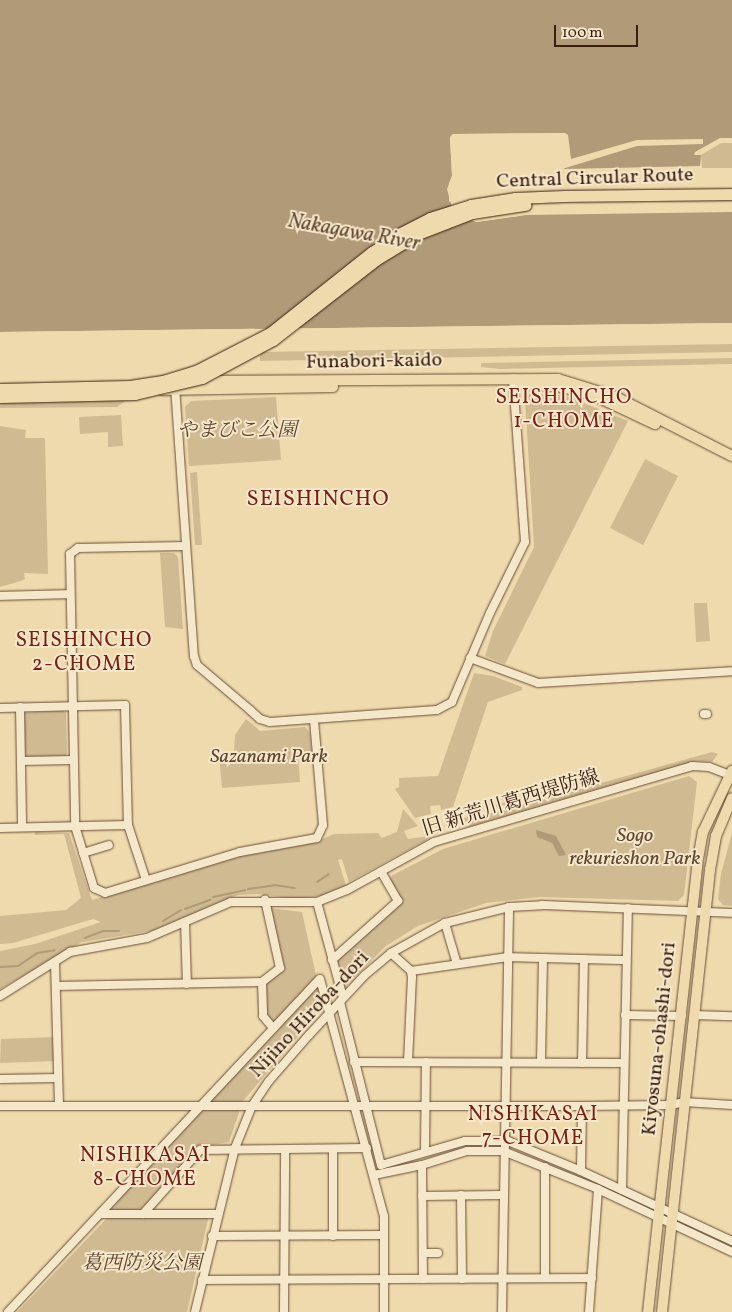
<!DOCTYPE html>
<html>
<head>
<meta charset="utf-8">
<style>
	body { margin:0 }
	#map { position:relative; width:732px; height:1312px; overflow:hidden; background:#efdaad; font-family:Vollkorn,"Noto Serif JP",serif }
	div>[style] { position:absolute }
	.green>* { inset:0; background:#d0ba92 }
	.water>* { inset:0; background:#b19a78 }
	.pier>* { inset:0; background:#efdaad }
	.stream>* { height:2px; margin:-1px; padding:0 1px; transform-origin:1px; border-radius:1px; background:#b19a78 }
	.roads { filter:drop-shadow(0 0 1px #674d37) drop-shadow(0 0 1px #674d37) }
	.minor>* { height:8px; margin:-4px; padding:0 4px; transform-origin:4px; border-radius:4px; background:#f5e7ca }
	.major>* { height:10px; margin:-5px; padding:0 5px; transform-origin:5px; border-radius:5px; background:#efdaad }
	.bridges { filter:drop-shadow(0 0 1px #3a1e10) drop-shadow(0 0 1px #3a1e10) }
	.highway-bridge>* { height:11px; margin:-5.5px; padding:0 5.5px; transform-origin:5.5px; border-radius:5.5px; background:#efdaad }
	span { translate:-50% -50%; white-space:nowrap; text-align:center; line-height:1.15; -webkit-text-stroke:4px #f5e7ca; paint-order:stroke }
	.street-label { font-size:20px; color:#3a1e10 }
	.park-label { font-size:20px; color:#604530; font-style:italic }
	.water-label { font-size:21px; color:#644934; font-style:italic }
	.neighbourhood-label { font-size:21px; color:#7a1f14; letter-spacing:1px }
	.quarter-label { font-size:22px; color:#7a1f14; letter-spacing:1px }
	.scale { position:absolute; left:554px; top:25px; width:84px; height:22px; box-sizing:border-box; border:2px solid #3a1e10; border-top:0; padding-left:6px; font-size:15px; line-height:18px; white-space:nowrap; color:#3a1e10; -webkit-text-stroke:4px #f5e7ca; paint-order:stroke }
</style>
</head>
<body>
<div id="map">
	<div class="green">
		<i style="clip-path:polygon(721px 143px,732px 143px,732px 168px,702px 168px,701px 155px)"></i>
		<i style="clip-path:polygon(732px 344px,732px 352px,260px 361px,260px 352px)"></i>
		<i style="clip-path:polygon(732px 358px,732px 364px,500px 369px,481px 367px,481px 363px)"></i>
		<i style="clip-path:polygon(529px 394px,564px 395px,628px 421px,505px 664px,485px 656px,493px 631px,534px 547px,525px 399px)"></i>
		<i style="clip-path:polygon(276px 397px,281px 460px,189px 466px,185px 407px,191px 401px)"></i>
		<i style="clip-path:polygon(128px 399px,117px 407px,0 408px,0 402px)"></i>
		<i style="clip-path:polygon(121px 415px,123px 446px,108px 447px,108px 432px,80px 434px,79px 417px)"></i>
		<i style="clip-path:polygon(0 426px,26px 430px,25px 438px,45px 438px,48px 574px,24px 573px,25px 579px,21px 581px,0 587px)"></i>
		<i style="clip-path:polygon(645px 459px,678px 476px,643px 545px,610px 528px)"></i>
		<i style="clip-path:polygon(197px 472px,202px 545px,195px 545px,190px 473px)"></i>
		<i style="clip-path:polygon(160px 553px,174px 553px,178px 557px,183px 629px,165px 627px)"></i>
		<i style="clip-path:polygon(694px 603px,707px 603px,710px 641px,696px 642px)"></i>
		<i style="clip-path:polygon(474px 673px,493px 676px,522px 687px,522px 690px,488px 702px,453px 807px,441px 810px,440px 805px,430px 806px,431px 814px,415px 818px,395px 789px,399px 787px,399px 778px,438px 776px)"></i>
		<i style="clip-path:polygon(63px 710px,66px 713px,67px 754px,64px 757px,27px 758px,23px 756px,23px 713px)"></i>
		<i style="clip-path:polygon(246px 719px,260px 731px,305px 727px,310px 732px,312px 753px,298px 754px,300px 782px,222px 788px,219px 755px,234px 752px,235px 735px)"></i>
		<i style="clip-path:polygon(712px 752px,718px 754px,712px 762px,697px 761px,469px 827px,466px 823px,464px 818px,501px 811px)"></i>
		<i style="clip-path:polygon(596px 776px,600px 778px,494px 808px,496px 805px)"></i>
		<i style="clip-path:polygon(689px 776px,697px 782px,684px 895px,678px 901px,540px 897px,486px 903px,418px 926px,386px 946px,343px 989px,332px 960px,400px 902px,390px 881px,391px 876px,443px 849px)"></i>
		<i style="clip-path:polygon(403px 809px,418px 826px,404px 831px,408px 839px,429px 836px,430px 838px,349px 882px,342px 859px,338px 860px,346px 885px,328px 895px,295px 899px,258px 894px,238px 895px,151px 931px,82px 942px,0 989px,0 951px,35px 944px,101px 922px,93px 919px,13px 943px,0 944px,0 916px,66px 910px,81px 898px,64px 834px,35px 835px,35px 832px,69px 833px,92px 900px,235px 856px,318px 841px,334px 834px,378px 833px,382px 838px,397px 832px)"></i>
		<i style="clip-path:polygon(732px 833px,732px 906px,723px 905px,718px 899px,721px 874px)"></i>
		<i style="clip-path:polygon(270px 908px,302px 912px,323px 1007px,243px 1101px,229px 1142px,200px 1147px,138px 1212px,108px 1212px,275px 1027px,265px 1016px,266px 981px,283px 968px)"></i>
		<i style="clip-path:polygon(55px 1037px,55px 1061px,0 1063px,1px 1039px)"></i>
		<i style="clip-path:polygon(209px 1215px,187px 1312px,17px 1312px,109px 1216px)"></i>
	</div>
	<div class="water">
		<i style="clip-path:polygon(0 0,732px 0,732px 138px,720px 138px,695px 152px,694px 155px,701px 155px,700px 166px,564px 169px,565px 133px,453px 134px,450px 138px,452px 176px,449px 183px,449px 201px,476px 222px,526px 215px,732px 212px,732px 323px,0 332px)"></i>
		<i style="clip-path:polygon(536px 830px,556px 836px,566px 855px,559px 856px,552px 843px,537px 837px)"></i>
	</div>
	<div class="pier">
		<i style="clip-path:polygon(565px 133px,568px 135px,571px 159px,637px 140px,703px 139px,703px 144px,637px 146px,562px 169px,562px 136px,454px 137px,455px 177px,450px 189px,454px 205px,476px 219px,526px 215px,476px 222px,463px 217px,452px 207px,447px 189px,452px 176px,450px 137px,453px 134px)"></i>
		<i style="clip-path:polygon(732px 323px,732px 326px,0 335px,0 332px)"></i>
	</div>
	<div class="stream">
		<i style="left:317px;top:882px;width:14px;rotate:-34deg"></i>
		<i style="left:248px;top:889px;width:27px;rotate:-8deg"></i>
		<i style="left:275px;top:885px;width:20px;rotate:9deg"></i>
		<i style="left:213px;top:897px;width:33px;rotate:-12deg"></i>
		<i style="left:185px;top:909px;width:27px;rotate:-20deg"></i>
		<i style="left:163px;top:921px;width:21px;rotate:-31deg"></i>
		<i style="left:85px;top:938px;width:19px;rotate:-21deg"></i>
		<i style="left:103px;top:931px;width:16px"></i>
		<i style="left:0;top:967px;width:18px;rotate:-3deg"></i>
		<i style="left:18px;top:966px;width:23px;rotate:-34deg"></i>
		<i style="left:37px;top:953px;width:18px;rotate:-9deg"></i>
		<i style="left:686px;top:1225px;width:6px;rotate:18deg"></i>
	</div>
	<div class="roads">
		<div class="minor">
			<i style="left:175px;top:386px;width:271px;rotate:86deg"></i>
			<i style="left:194px;top:656px;width:9px;rotate:72deg"></i>
			<i style="left:197px;top:665px;width:70px;rotate:40.3deg"></i>
			<i style="left:250px;top:710px;width:13px;rotate:42deg"></i>
			<i style="left:260px;top:719px;width:10px;rotate:17deg"></i>
			<i style="left:270px;top:722px;width:167px;rotate:-4.1deg"></i>
			<i style="left:437px;top:710px;width:17px;rotate:-28deg"></i>
			<i style="left:452px;top:702px;width:97px;rotate:-66.9deg"></i>
			<i style="left:490px;top:613px;width:79px;rotate:-63.8deg"></i>
			<i style="left:525px;top:542px;width:164px;rotate:-94.2deg"></i>
			<i style="left:186px;top:546px;width:108px;rotate:178.9deg"></i>
			<i style="left:78px;top:548px;width:10px;rotate:143deg"></i>
			<i style="left:70px;top:554px;width:272px;rotate:88.9deg"></i>
			<i style="left:75px;top:826px;width:65px;rotate:73deg"></i>
			<i style="left:94px;top:888px;width:12px;rotate:24deg"></i>
			<i style="left:105px;top:893px;width:141px;rotate:-16.9deg"></i>
			<i style="left:240px;top:852px;width:78px;rotate:-10.3deg"></i>
			<i style="left:317px;top:838px;width:14px;rotate:-65deg"></i>
			<i style="left:323px;top:825px;width:106px;rotate:-94.9deg"></i>
			<i style="left:0;top:596px;width:70px;rotate:-1.6deg"></i>
			<i style="left:470px;top:658px;width:72px;rotate:20.2deg"></i>
			<i style="left:538px;top:683px;width:194px;rotate:-3.5deg"></i>
			<i style="left:20px;top:707px;width:120px;rotate:89deg"></i>
			<i style="left:0;top:708px;width:125px;rotate:-1.4deg"></i>
			<i style="left:125px;top:705px;width:120px;rotate:88.6deg"></i>
			<i style="left:128px;top:825px;width:58px;rotate:71.9deg"></i>
			<i style="left:704px;top:714px;width:3px"></i>
			<i style="left:21px;top:761px;width:52px;rotate:-1.1deg"></i>
			<i style="left:0;top:828px;width:128px;rotate:-1.3deg"></i>
			<i style="left:83px;top:853px;width:27px;rotate:-17deg"></i>
			<i style="left:317px;top:902px;width:99px;rotate:74.8deg"></i>
			<i style="left:185px;top:922px;width:62px;rotate:88.2deg"></i>
			<i style="left:445px;top:923px;width:43px;rotate:73.7deg"></i>
			<i style="left:391px;top:953px;width:27px;rotate:42deg"></i>
			<i style="left:411px;top:971px;width:6px;rotate:81deg"></i>
			<i style="left:412px;top:977px;width:85px;rotate:92.7deg"></i>
			<i style="left:332px;top:960px;width:89px;rotate:-41.8deg"></i>
			<i style="left:398px;top:901px;width:34px;rotate:-120deg"></i>
			<i style="left:55px;top:962px;width:144px;rotate:88.4deg"></i>
			<i style="left:411px;top:971px;width:98px;rotate:-8.2deg"></i>
			<i style="left:508px;top:957px;width:118px;rotate:1.5deg"></i>
			<i style="left:262px;top:982px;width:34px;rotate:88deg"></i>
			<i style="left:263px;top:1016px;width:16px;rotate:50deg"></i>
			<i style="left:56px;top:986px;width:206px;rotate:-1.1deg"></i>
			<i style="left:262px;top:982px;width:23px;rotate:-38deg"></i>
			<i style="left:280px;top:968px;width:70px;rotate:-102.4deg"></i>
			<i style="left:0;top:996px;width:83px;rotate:-32.2deg"></i>
			<i style="left:70px;top:952px;width:78px;rotate:-10.3deg"></i>
			<i style="left:147px;top:938px;width:91px;rotate:-23.2deg"></i>
			<i style="left:231px;top:902px;width:86px"></i>
			<i style="left:317px;top:902px;width:32px;rotate:-22deg"></i>
			<i style="left:347px;top:890px;width:99px;rotate:-28.9deg"></i>
			<i style="left:434px;top:842px;width:269px;rotate:-16.4deg"></i>
			<i style="left:692px;top:766px;width:17px;rotate:3deg"></i>
			<i style="left:709px;top:767px;width:25px;rotate:21deg"></i>
			<i style="left:340px;top:1002px;width:168px;rotate:75.9deg"></i>
			<i style="left:381px;top:1165px;width:87px;rotate:-15.9deg"></i>
			<i style="left:465px;top:1141px;width:43px"></i>
			<i style="left:508px;top:1141px;width:79px;rotate:22.3deg"></i>
			<i style="left:581px;top:1171px;width:166px;rotate:24.9deg"></i>
			<i style="left:625px;top:1015px;width:57px;rotate:1deg"></i>
			<i style="left:694px;top:1015px;width:38px;rotate:2deg"></i>
			<i style="left:354px;top:1062px;width:270px;rotate:0.2deg"></i>
			<i style="left:541px;top:1062px;width:104px;rotate:-88.9deg"></i>
			<i style="left:582px;top:1063px;width:104px;rotate:-88.9deg"></i>
			<i style="left:0;top:1079px;width:57px;rotate:-1deg"></i>
			<i style="left:0;top:1106px;width:582px"></i>
			<i style="left:582px;top:1106px;width:89px;rotate:-0.6deg"></i>
			<i style="left:671px;top:1105px;width:13px;rotate:-13deg"></i>
			<i style="left:684px;top:1102px;width:48px;rotate:3.6deg"></i>
			<i style="left:333px;top:1149px;width:87px;rotate:90deg"></i>
			<i style="left:425px;top:1152px;width:90px;rotate:-89.4deg"></i>
			<i style="left:422px;top:1165px;width:114px;rotate:89.5deg"></i>
			<i style="left:545px;top:1167px;width:111px;rotate:90deg"></i>
			<i style="left:581px;top:1171px;width:65px;rotate:-89.1deg"></i>
			<i style="left:374px;top:1175px;width:49px;rotate:-11.8deg"></i>
			<i style="left:422px;top:1165px;width:47px;rotate:-17.3deg"></i>
			<i style="left:467px;top:1151px;width:36px"></i>
			<i style="left:503px;top:1151px;width:102px;rotate:21.8deg"></i>
			<i style="left:598px;top:1189px;width:148px;rotate:25.2deg"></i>
			<i style="left:622px;top:1190px;width:282px;rotate:-88.8deg"></i>
			<i style="left:461px;top:1195px;width:84px;rotate:89.3deg"></i>
			<i style="left:422px;top:1196px;width:80px;rotate:-0.7deg"></i>
			<i style="left:100px;top:1214px;width:118px"></i>
			<i style="left:143px;top:1214px;width:86px;rotate:-48.3deg"></i>
			<i style="left:200px;top:1150px;width:167px;rotate:-0.7deg"></i>
			<i style="left:212px;top:1236px;width:172px;rotate:-0.3deg"></i>
			<i style="left:423px;top:1253px;width:15px"></i>
			<i style="left:202px;top:1280px;width:390px;rotate:-0.3deg"></i>
			<i style="left:8px;top:1312px;width:456px;rotate:-46.9deg"></i>
			<i style="left:320px;top:979px;width:245px;rotate:74.9deg"></i>
			<i style="left:384px;top:1216px;width:96px;rotate:90deg"></i>
			<i style="left:195px;top:1312px;width:169px;rotate:-76.3deg"></i>
			<i style="left:235px;top:1148px;width:45px;rotate:-68deg"></i>
			<i style="left:252px;top:1106px;width:30px;rotate:-56deg"></i>
			<i style="left:269px;top:1081px;width:61px;rotate:-49deg"></i>
			<i style="left:309px;top:1035px;width:82px;rotate:-47deg"></i>
			<i style="left:365px;top:975px;width:34px;rotate:-40deg"></i>
			<i style="left:391px;top:953px;width:62px;rotate:-29.1deg"></i>
			<i style="left:445px;top:923px;width:66px;rotate:-14deg"></i>
			<i style="left:509px;top:907px;width:33px;rotate:-3deg"></i>
			<i style="left:542px;top:905px;width:190px;rotate:2.4deg"></i>
			<i style="left:284px;top:1312px;width:163px;rotate:-89.6deg"></i>
			<i style="left:502px;top:1312px;width:405px;rotate:-89deg"></i>
			<i style="left:589px;top:1312px;width:123px;rotate:-85.8deg"></i>
		</div>
		<div class="major">
			<i style="left:195px;top:381px;width:363px;rotate:-0.3deg"></i>
			<i style="left:558px;top:379px;width:61px;rotate:17.2deg"></i>
			<i style="left:616px;top:397px;width:130px;rotate:27deg"></i>
			<i style="left:522px;top:384px;width:34px;rotate:3deg"></i>
			<i style="left:556px;top:386px;width:36px;rotate:13deg"></i>
			<i style="left:591px;top:394px;width:71px;rotate:25.1deg"></i>
			<i style="left:162px;top:390px;width:171px;rotate:-1deg"></i>
			<i style="left:648px;top:1312px;width:450px;rotate:-83.7deg"></i>
			<i style="left:697px;top:865px;width:34px;rotate:-80deg"></i>
			<i style="left:703px;top:832px;width:68px;rotate:-64.6deg"></i>
			<i style="left:662px;top:1312px;width:445px;rotate:-83.8deg"></i>
			<i style="left:710px;top:870px;width:35px;rotate:-80deg"></i>
			<i style="left:716px;top:836px;width:41px;rotate:-67.2deg"></i>
		</div>
	</div>
	<div class="bridges">
		<div class="highway-bridge">
			<i style="left:0;top:389px;width:130px;rotate:-1.3deg"></i>
			<i style="left:130px;top:386px;width:36px;rotate:-9deg"></i>
			<i style="left:166px;top:380px;width:34px;rotate:-17deg"></i>
			<i style="left:198px;top:370px;width:81px;rotate:-27.2deg"></i>
			<i style="left:270px;top:333px;width:130px;rotate:-38.5deg"></i>
			<i style="left:372px;top:252px;width:35px;rotate:-33deg"></i>
			<i style="left:401px;top:233px;width:33px;rotate:-27deg"></i>
			<i style="left:430px;top:218px;width:43px;rotate:-17.6deg"></i>
			<i style="left:471px;top:205px;width:45px;rotate:-9deg"></i>
			<i style="left:515px;top:198px;width:50px;rotate:-2.3deg"></i>
			<i style="left:565px;top:196px;width:167px;rotate:-0.7deg"></i>
			<i style="left:0;top:397px;width:135px;rotate:-1.3deg"></i>
			<i style="left:135px;top:394px;width:69px;rotate:-13.4deg"></i>
			<i style="left:202px;top:378px;width:81px;rotate:-28.2deg"></i>
			<i style="left:273px;top:340px;width:132px;rotate:-37.9deg"></i>
			<i style="left:377px;top:259px;width:50px;rotate:-31.2deg"></i>
			<i style="left:420px;top:233px;width:56px;rotate:-21deg"></i>
			<i style="left:472px;top:213px;width:54px;rotate:-8.6deg"></i>
		</div>
	</div>
	<div class="street-label">
		<span style="left:595px;top:179px;rotate:-2deg">Central Circular Route</span>
		<span style="left:374px;top:362px;rotate:-1deg">Funabori-kaido</span>
		<span style="left:511px;top:804px;rotate:-17deg">旧 新荒川葛西堤防線</span>
		<span style="left:310px;top:1015px;rotate:-47deg">Nijino Hiroba-dori</span>
		<span style="left:660px;top:1039px;rotate:-84deg">Kiyosuna-ohashi-dori</span>
	</div>
	<div class="park-label">
		<span style="left:237px;top:431px">やまびこ公園</span>
		<span style="left:269px;top:757px">Sazanami Park</span>
		<span style="left:635px;top:848px">Sogo<br>rekurieshon Park</span>
		<span style="left:142px;top:1264px">葛西防災公園</span>
	</div>
	<div class="water-label">
		<span style="left:354px;top:233px;rotate:10deg">Nakagawa River</span>
	</div>
	<div class="neighbourhood-label">
		<span style="left:564px;top:410px">SEISHINCHO<br>1-CHOME</span>
		<span style="left:84px;top:653px">SEISHINCHO<br>2-CHOME</span>
		<span style="left:533px;top:1127px">NISHIKASAI<br>7-CHOME</span>
		<span style="left:145px;top:1168px">NISHIKASAI<br>8-CHOME</span>
	</div>
	<div class="quarter-label">
		<span style="left:318px;top:500px">SEISHINCHO</span>
	</div>
	<div class="scale">100 m</div>
</div>
</body>
</html>
